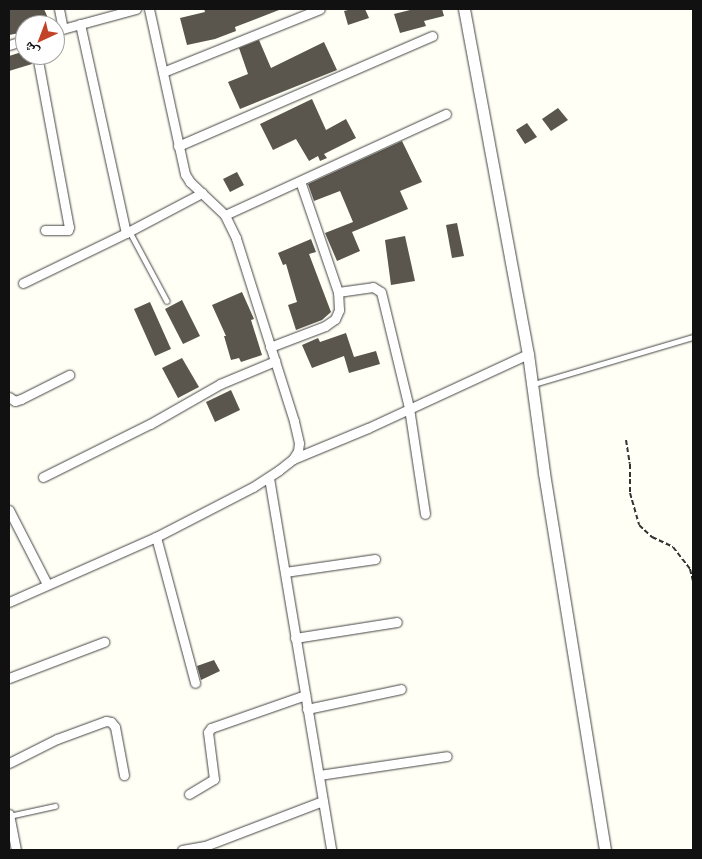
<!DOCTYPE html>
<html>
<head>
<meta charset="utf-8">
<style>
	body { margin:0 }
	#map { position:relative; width:702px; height:859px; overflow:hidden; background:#fffff5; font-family:Literata,"Noto Naskh Arabic",serif }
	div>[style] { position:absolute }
	.building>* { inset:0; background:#5a554d }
	.path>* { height:2px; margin-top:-1px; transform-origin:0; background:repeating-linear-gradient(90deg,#333 0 5px,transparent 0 7.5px) }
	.roads { filter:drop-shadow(0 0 1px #444) drop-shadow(0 0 1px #444) }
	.service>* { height:4.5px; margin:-2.25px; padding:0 2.25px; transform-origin:2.25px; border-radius:2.25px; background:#fff }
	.minor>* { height:9px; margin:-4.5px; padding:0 4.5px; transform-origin:4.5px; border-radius:4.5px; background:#fff }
	.tertiary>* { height:11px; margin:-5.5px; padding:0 5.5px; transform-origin:5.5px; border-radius:5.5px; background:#fff }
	span { translate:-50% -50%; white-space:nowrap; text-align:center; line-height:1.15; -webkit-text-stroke:5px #fff; paint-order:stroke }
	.frame { position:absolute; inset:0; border:10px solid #111; pointer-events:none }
	.north { position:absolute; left:15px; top:15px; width:50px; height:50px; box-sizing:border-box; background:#fff; border:1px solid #a0a0a0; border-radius:50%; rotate:223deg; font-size:14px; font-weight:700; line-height:20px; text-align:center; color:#111 }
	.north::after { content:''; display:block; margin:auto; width:18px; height:22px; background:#c24328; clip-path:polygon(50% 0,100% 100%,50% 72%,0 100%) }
</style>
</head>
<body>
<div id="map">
	<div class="building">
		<i style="clip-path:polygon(9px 9px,44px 9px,48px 18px,43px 25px,25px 25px,25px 32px,9px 35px)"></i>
		<i style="clip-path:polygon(204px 9px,279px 9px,279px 10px,235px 27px,236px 31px,215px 39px,187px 45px,180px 18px,205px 12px)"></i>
		<i style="clip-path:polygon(352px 9px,365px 9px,369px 18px,348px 25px,344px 11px)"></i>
		<i style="clip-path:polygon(414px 9px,442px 9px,444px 16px,424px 21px,426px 26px,400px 33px,394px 14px)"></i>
		<i style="clip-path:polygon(259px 40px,271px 68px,324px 42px,337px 70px,240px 109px,228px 82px,248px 74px,239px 48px)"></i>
		<i style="clip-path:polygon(25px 51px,25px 55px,31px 55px,32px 64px,9px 71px,9px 56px)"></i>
		<i style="clip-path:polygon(312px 99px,326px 130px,346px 119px,356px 138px,324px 154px,327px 158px,320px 161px,318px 156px,309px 161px,296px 139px,273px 150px,260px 124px)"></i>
		<i style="clip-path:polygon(558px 108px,568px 120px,551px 131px,542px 119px)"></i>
		<i style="clip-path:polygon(527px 123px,537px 137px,525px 144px,516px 130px)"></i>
		<i style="clip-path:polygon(402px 141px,422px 182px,400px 191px,408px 209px,352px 232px,360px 251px,337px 261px,325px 233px,353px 222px,340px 191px,314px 201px,308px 184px)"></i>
		<i style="clip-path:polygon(237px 172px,244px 185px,230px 192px,223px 179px)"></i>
		<i style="clip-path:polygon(457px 223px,464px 256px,452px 258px,446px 225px)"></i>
		<i style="clip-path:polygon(405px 236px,415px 281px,391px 285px,385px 240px)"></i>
		<i style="clip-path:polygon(311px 239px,316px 252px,309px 254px,331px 312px,322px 320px,296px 330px,288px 305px,297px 302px,286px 264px,283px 265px,278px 253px)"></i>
		<i style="clip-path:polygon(242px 292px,254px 319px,251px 320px,262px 355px,241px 362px,239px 358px,231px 360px,224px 336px,226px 336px,212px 305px)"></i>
		<i style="clip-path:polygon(182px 300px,200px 336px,183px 344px,165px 309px)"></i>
		<i style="clip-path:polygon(150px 302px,171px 349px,155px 356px,134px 309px)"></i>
		<i style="clip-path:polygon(346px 333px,354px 357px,376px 351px,380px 364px,349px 373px,344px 356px,312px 368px,302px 345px,318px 338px,320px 342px)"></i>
		<i style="clip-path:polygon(182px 358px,199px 387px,178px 398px,162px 368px)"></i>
		<i style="clip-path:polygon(231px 390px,240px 410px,215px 422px,206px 402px)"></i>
		<i style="clip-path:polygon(214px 660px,220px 671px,201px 680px,197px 666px)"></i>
	</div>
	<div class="path">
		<i style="left:626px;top:440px;width:24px;rotate:81deg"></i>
		<i style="left:630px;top:464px;width:29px;rotate:90deg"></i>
		<i style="left:630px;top:493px;width:33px;rotate:74deg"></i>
		<i style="left:639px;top:525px;width:18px;rotate:43deg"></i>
		<i style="left:652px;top:537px;width:23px;rotate:25deg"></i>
		<i style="left:673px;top:547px;width:28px;rotate:52deg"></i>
		<i style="left:690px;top:569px;width:12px;rotate:76deg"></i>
	</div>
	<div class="roads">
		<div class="service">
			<i style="left:130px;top:232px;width:78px;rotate:61.8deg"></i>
			<i style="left:534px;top:384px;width:166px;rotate:-16.5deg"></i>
			<i style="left:9px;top:816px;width:47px;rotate:-12.3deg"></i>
		</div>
		<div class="minor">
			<i style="left:59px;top:9px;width:20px;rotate:79deg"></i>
			<i style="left:80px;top:24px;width:214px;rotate:77.6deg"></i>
			<i style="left:55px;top:31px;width:84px;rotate:-15.2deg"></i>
			<i style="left:9px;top:45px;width:17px;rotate:-17deg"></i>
			<i style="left:37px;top:55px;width:175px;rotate:79.5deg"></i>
			<i style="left:69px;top:227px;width:3px;rotate:108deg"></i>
			<i style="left:68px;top:230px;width:23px;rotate:180deg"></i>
			<i style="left:163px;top:72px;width:169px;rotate:-21.9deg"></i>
			<i style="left:178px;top:146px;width:277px;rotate:-23.4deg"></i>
			<i style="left:225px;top:215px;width:243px;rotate:-24.6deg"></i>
			<i style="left:23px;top:283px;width:114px;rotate:-25.9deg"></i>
			<i style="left:126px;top:233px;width:86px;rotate:-27.8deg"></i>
			<i style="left:338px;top:292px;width:35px;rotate:-8deg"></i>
			<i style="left:373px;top:287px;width:9px;rotate:32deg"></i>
			<i style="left:381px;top:292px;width:119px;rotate:76.4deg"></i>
			<i style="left:409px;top:408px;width:107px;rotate:81.4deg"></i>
			<i style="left:270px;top:347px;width:59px;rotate:-20.9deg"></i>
			<i style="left:325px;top:326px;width:12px;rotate:-35deg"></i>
			<i style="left:335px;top:319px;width:10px;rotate:-66deg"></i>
			<i style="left:339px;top:310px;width:18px;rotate:-93deg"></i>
			<i style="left:338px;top:292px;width:117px;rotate:-108.9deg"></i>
			<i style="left:9px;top:397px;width:7px;rotate:34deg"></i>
			<i style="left:15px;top:401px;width:6px;rotate:-18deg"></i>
			<i style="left:21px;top:399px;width:54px;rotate:-26.6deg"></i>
			<i style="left:293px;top:459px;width:81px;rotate:-22.5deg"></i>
			<i style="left:368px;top:428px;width:176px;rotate:-24.8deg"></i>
			<i style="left:43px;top:477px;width:119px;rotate:-26.4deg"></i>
			<i style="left:150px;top:424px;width:81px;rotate:-29.7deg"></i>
			<i style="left:220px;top:384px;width:60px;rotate:-22.7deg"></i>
			<i style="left:269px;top:478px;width:377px;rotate:80.5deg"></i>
			<i style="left:9px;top:510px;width:83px;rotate:62.8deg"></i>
			<i style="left:156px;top:537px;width:151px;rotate:75deg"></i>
			<i style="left:285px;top:572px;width:91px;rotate:-8.2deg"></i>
			<i style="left:9px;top:602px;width:161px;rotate:-23.9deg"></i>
			<i style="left:156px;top:537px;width:109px;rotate:-27.3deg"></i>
			<i style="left:253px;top:487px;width:31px;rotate:-33deg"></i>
			<i style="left:279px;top:470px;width:18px;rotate:-38deg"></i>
			<i style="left:293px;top:459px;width:9px;rotate:-58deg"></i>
			<i style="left:298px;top:451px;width:8px;rotate:-83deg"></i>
			<i style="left:299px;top:443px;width:23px;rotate:-103deg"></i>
			<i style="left:294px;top:421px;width:192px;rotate:-107.6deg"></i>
			<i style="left:236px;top:238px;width:25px;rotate:-116deg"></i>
			<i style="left:225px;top:215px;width:48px;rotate:-136.7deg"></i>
			<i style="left:190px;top:182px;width:9px;rotate:-122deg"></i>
			<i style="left:185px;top:174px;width:169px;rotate:-102.3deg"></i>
			<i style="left:295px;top:638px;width:103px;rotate:-8.9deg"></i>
			<i style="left:9px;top:678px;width:102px;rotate:-20.8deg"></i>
			<i style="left:307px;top:709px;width:96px;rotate:-12deg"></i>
			<i style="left:9px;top:763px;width:54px;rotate:-26.6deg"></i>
			<i style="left:57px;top:739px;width:52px;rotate:-20.2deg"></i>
			<i style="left:106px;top:721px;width:5px;rotate:11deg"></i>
			<i style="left:111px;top:722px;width:6px;rotate:51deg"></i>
			<i style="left:115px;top:727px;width:49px;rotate:79.4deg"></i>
			<i style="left:319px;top:775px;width:129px;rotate:-8.4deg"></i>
			<i style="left:189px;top:794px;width:29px;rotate:-31deg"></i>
			<i style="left:214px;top:779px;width:47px;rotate:-97.3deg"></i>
			<i style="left:208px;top:732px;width:5px;rotate:-53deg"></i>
			<i style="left:211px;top:728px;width:100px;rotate:-19.3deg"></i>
			<i style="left:9px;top:814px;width:37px;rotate:79deg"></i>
			<i style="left:182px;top:850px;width:23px;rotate:-10deg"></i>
			<i style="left:205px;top:846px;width:126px;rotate:-20.9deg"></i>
		</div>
		<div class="tertiary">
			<i style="left:464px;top:9px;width:351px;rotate:79.5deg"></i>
			<i style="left:528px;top:354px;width:120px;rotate:82.3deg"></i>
			<i style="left:544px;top:473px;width:382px;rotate:80.8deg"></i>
		</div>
	</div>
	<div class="frame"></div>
	<div class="north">ش</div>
</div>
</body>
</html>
